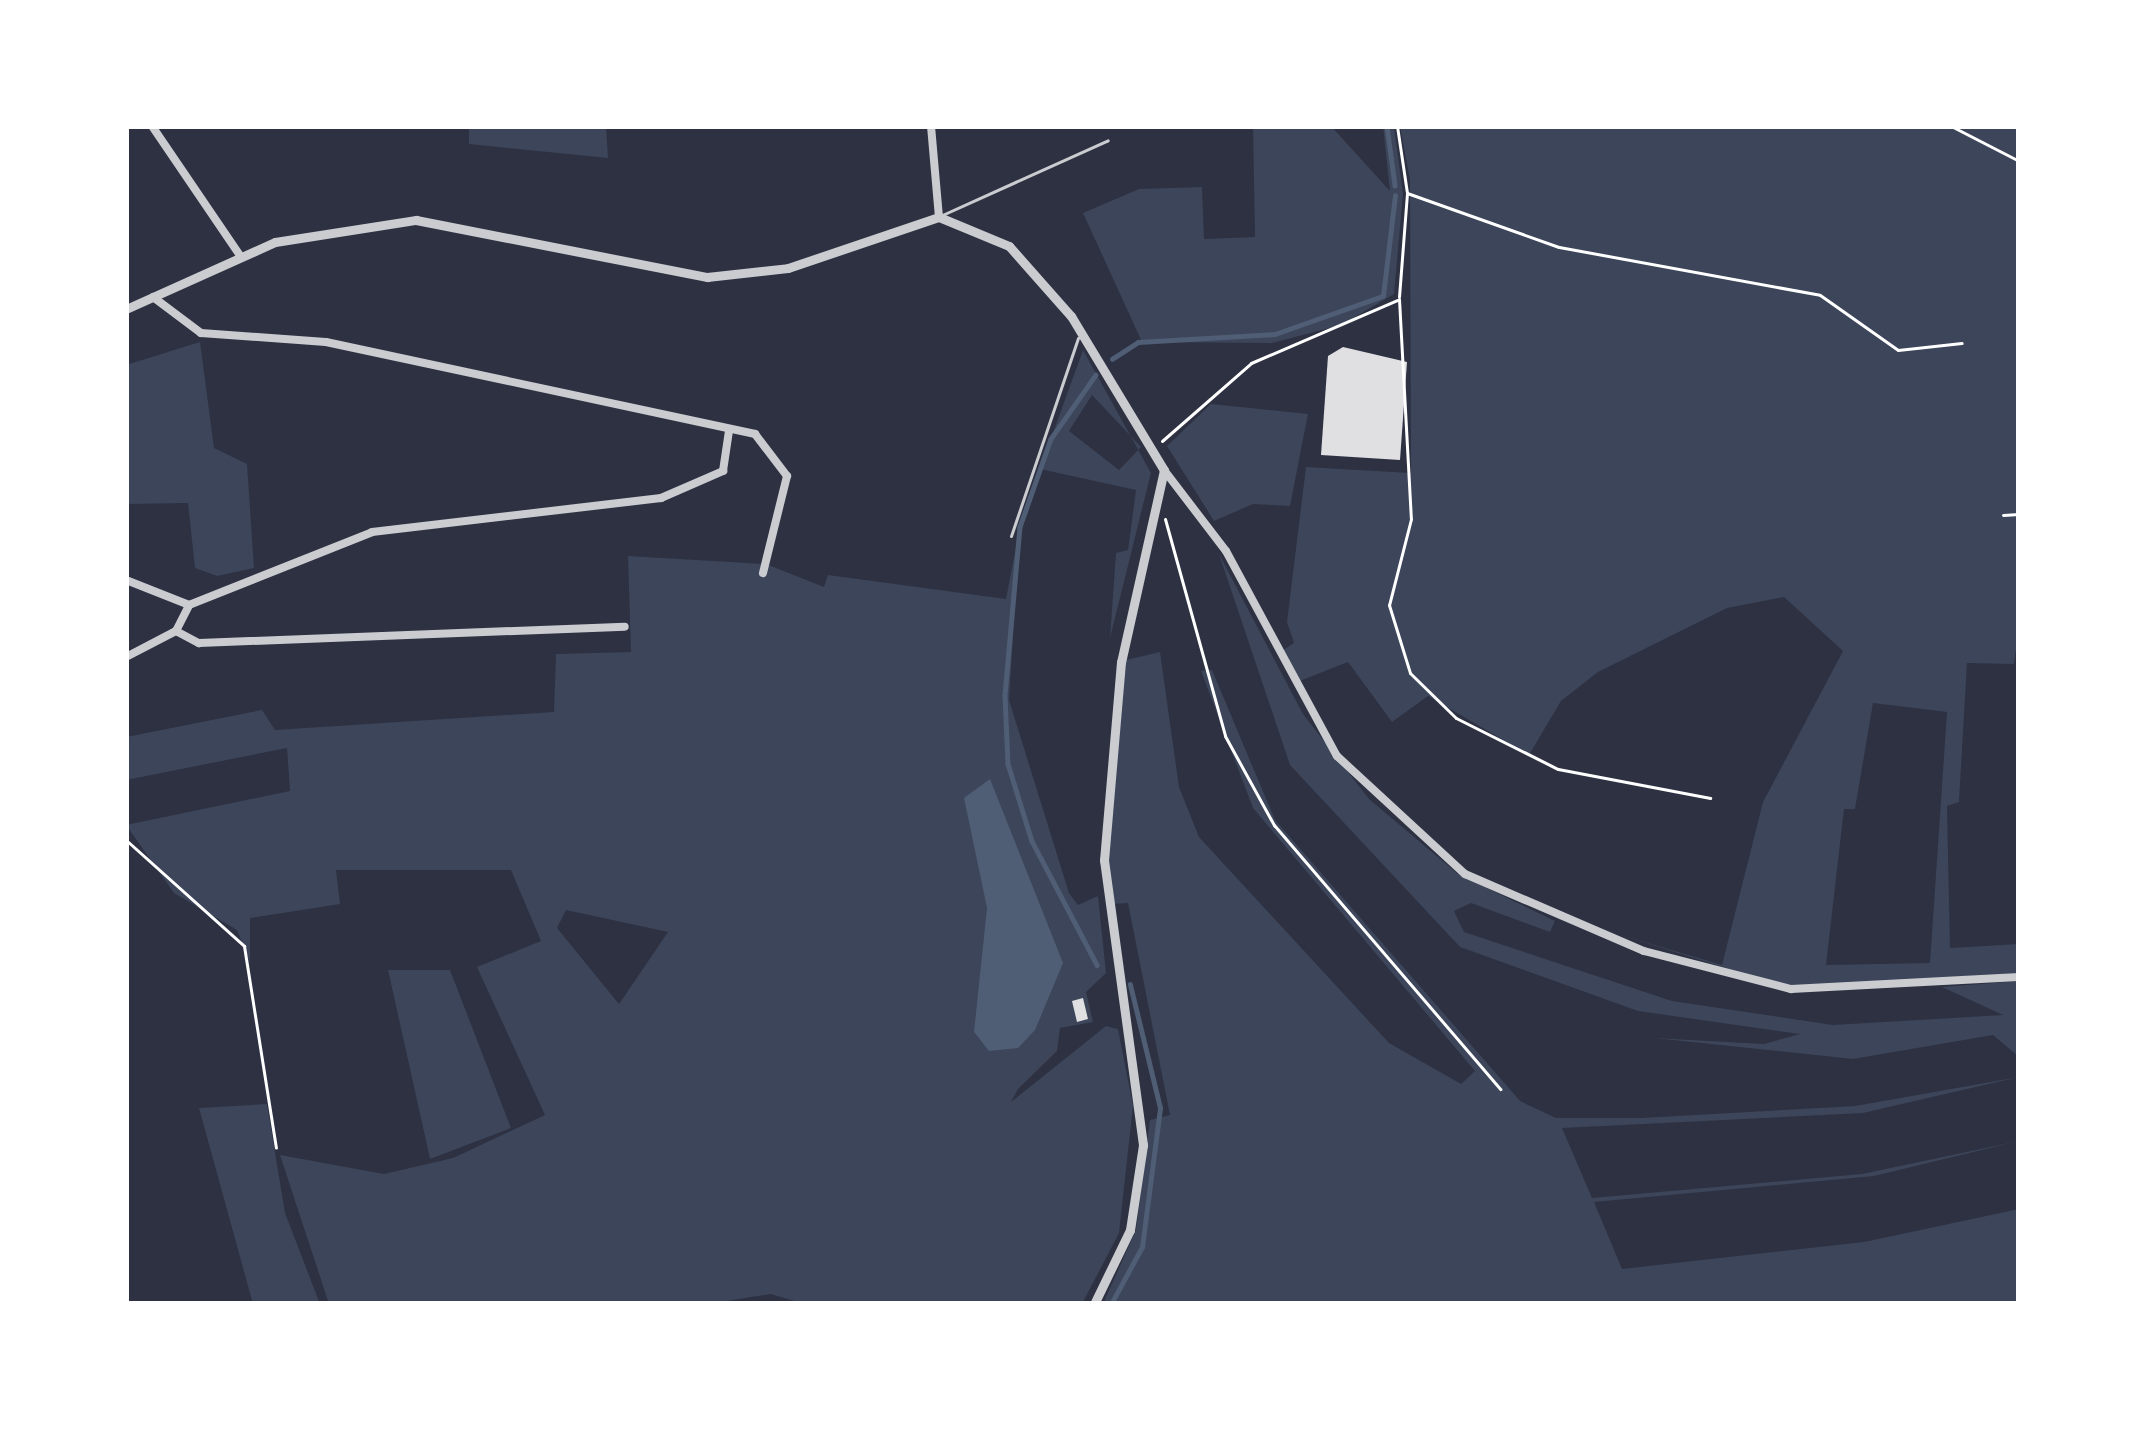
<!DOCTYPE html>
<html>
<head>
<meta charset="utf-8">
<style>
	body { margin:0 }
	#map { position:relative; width:2145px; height:1430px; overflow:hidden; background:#2d3142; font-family:"PT Sans Narrow",sans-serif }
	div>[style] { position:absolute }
	.green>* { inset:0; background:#3c4559 }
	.water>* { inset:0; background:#4f5d75 }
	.stream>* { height:4.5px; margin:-2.25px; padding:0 2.25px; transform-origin:2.25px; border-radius:2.25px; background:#4f5d75 }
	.building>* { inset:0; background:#e0e0e3 }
	.path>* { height:3px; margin:-1.5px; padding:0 1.5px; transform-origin:1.5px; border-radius:1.5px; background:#fff }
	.service>* { height:3px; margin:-1.5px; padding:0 1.5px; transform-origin:1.5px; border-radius:1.5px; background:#caccd0 }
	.minor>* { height:8px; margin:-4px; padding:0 4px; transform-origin:4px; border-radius:4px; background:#caccd0 }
	.tertiary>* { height:9px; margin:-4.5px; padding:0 4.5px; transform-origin:4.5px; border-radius:4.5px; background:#caccd0 }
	span { translate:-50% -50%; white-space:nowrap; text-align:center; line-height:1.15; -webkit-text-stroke:9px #fff; paint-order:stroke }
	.frame { position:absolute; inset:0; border:129px solid #fff; pointer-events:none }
</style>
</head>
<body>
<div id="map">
	<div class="green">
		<i style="clip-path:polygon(469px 126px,606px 126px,608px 158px,469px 144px)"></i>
		<i style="clip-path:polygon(1253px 126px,1331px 126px,1390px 191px,1383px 126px,1394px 126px,1403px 194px,1394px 294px,1341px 325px,1272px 343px,1142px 342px,1083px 213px,1139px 189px,1202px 187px,1204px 239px,1255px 237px)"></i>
		<i style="clip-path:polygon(evenodd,1400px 126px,2019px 126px,2019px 628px,2014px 664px,1967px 663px,1959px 802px,1947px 806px,1950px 948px,2019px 944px,2019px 973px,1787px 987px,1614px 933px,1722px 965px,1763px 802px,1843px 651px,1784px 597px,1727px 608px,1598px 672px,1561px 701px,1529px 755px,1428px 696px,1392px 722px,1348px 662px,1297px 682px,1283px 650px,1294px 643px,1287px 622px,1306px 467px,1411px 473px,1410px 180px,1400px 126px,1873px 703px,1947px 712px,1930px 963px,1826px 965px,1844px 809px,1855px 809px,1873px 703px)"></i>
		<i style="clip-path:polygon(200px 342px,214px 448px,247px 464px,254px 568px,217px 576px,195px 568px,188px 503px,126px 504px,126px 365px)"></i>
		<i style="clip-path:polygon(evenodd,1083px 350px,1151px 473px,1110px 638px,1116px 553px,1128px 550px,1136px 490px,1040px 469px,1083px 350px,1092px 395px,1141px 447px,1119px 470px,1069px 431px,1092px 395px)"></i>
		<i style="clip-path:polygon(1211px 404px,1308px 414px,1290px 506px,1253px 504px,1214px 521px,1167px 446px)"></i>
		<i style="clip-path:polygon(evenodd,1020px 526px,1009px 700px,1069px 893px,1078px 905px,1098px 896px,1106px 973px,1086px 992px,1093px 1022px,1060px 1028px,1057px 1051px,1018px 1089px,1011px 1102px,1106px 1026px,1118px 1029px,1133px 1106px,1119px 1233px,1082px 1304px,804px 1304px,771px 1294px,708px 1304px,329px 1304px,280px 1155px,384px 1174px,453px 1158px,545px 1115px,477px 967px,541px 941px,511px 870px,336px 870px,340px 904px,250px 918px,250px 962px,237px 930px,174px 893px,126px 825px,290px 791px,287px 748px,126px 780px,126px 737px,262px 710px,275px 730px,554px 712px,556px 654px,631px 652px,628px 556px,766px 564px,824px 587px,828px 575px,1006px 599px,1020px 526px,566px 910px,668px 932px,619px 1004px,557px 928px,566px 910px)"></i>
		<i style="clip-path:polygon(1219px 554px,1303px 714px,1369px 799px,1458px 874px,1555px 921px,1550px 932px,1471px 903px,1454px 911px,1464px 932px,1672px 1001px,1833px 1025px,2003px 1015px,1942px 987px,2019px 981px,2019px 1057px,1993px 1035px,1853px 1059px,1654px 1038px,1764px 1044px,1800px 1034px,1638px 1011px,1460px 947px,1290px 765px)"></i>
		<i style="clip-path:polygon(1160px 652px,1179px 787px,1199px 837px,1389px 1043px,1461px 1084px,1475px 1071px,1253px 808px,1201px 671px,1212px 670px,1275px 820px,1520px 1101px,1556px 1118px,1641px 1118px,1855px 1106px,2019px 1077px,1863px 1113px,1562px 1128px,1592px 1198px,1862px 1174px,2019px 1141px,1874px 1176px,1594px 1202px,1622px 1269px,1864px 1242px,2019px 1209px,2019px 1304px,1103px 1304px,1136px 1230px,1150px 1120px,1170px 1115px,1128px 903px,1111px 904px,1108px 862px,1126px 660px)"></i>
		<i style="clip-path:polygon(388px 970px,450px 970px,511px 1128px,430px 1159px)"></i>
		<i style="clip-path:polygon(267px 1104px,285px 1213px,320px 1304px,253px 1304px,199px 1108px)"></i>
	</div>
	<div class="water">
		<i style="clip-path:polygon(990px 779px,1063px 963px,1035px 1030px,1018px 1048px,989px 1051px,974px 1032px,987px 908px,964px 798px)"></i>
	</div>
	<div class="stream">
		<i style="left:1387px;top:126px;width:60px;rotate:82.3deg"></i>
		<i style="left:1112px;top:359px;width:31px;rotate:-33deg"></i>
		<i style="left:1138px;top:342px;width:137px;rotate:-3.3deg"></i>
		<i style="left:1275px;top:334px;width:114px;rotate:-19.4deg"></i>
		<i style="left:1383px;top:296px;width:101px;rotate:-83.2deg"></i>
		<i style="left:1096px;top:375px;width:78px;rotate:125.1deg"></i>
		<i style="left:1051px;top:439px;width:93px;rotate:109.4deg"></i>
		<i style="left:1020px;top:527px;width:169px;rotate:95.1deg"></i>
		<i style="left:1005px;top:695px;width:69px;rotate:87.5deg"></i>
		<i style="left:1008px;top:764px;width:81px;rotate:72.7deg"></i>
		<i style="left:1032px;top:841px;width:140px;rotate:62.3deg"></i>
		<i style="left:1111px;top:1304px;width:65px;rotate:-61.5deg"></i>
		<i style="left:1142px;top:1247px;width:140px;rotate:-82.6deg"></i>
		<i style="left:1160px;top:1108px;width:127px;rotate:-103.7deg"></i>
	</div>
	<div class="building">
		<i style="clip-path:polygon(1343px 347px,1407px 362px,1400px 460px,1321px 455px,1328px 356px)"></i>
		<i style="clip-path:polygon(1083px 998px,1088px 1019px,1077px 1022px,1072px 1001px)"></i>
	</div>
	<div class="path">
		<i style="left:1397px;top:126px;width:68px;rotate:81.5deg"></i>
		<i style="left:1407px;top:193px;width:104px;rotate:94.4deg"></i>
		<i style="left:1951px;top:126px;width:76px;rotate:27.2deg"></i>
		<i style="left:1407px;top:193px;width:161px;rotate:19.6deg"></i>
		<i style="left:1559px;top:247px;width:265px;rotate:10.4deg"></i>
		<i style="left:1820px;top:295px;width:95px;rotate:35.2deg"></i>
		<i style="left:1898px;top:350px;width:64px;rotate:-6.2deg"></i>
		<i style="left:1399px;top:299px;width:220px;rotate:86.9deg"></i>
		<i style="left:1411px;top:519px;width:89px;rotate:104.3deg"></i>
		<i style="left:1389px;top:605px;width:71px;rotate:72.8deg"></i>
		<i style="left:1410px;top:673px;width:64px;rotate:44.4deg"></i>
		<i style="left:1456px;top:718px;width:114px;rotate:26.6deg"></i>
		<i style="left:1558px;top:769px;width:155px;rotate:10.8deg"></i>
		<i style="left:1162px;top:441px;width:118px;rotate:-41.2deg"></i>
		<i style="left:1251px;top:363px;width:159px;rotate:-23.3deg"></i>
		<i style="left:2003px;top:515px;width:16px;rotate:-4deg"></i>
		<i style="left:1165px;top:519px;width:225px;rotate:74.5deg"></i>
		<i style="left:1225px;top:736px;width:102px;rotate:61.2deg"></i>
		<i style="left:1274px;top:825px;width:348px;rotate:49.4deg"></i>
		<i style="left:126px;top:840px;width:159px;rotate:41.9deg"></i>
		<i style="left:244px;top:946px;width:204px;rotate:81deg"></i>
	</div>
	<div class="service">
		<i style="left:940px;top:216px;width:184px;rotate:-24.3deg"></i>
		<i style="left:1011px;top:536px;width:209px;rotate:-71.3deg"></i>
	</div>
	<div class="minor">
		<i style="left:152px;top:126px;width:158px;rotate:55.8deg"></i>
		<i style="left:931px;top:126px;width:91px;rotate:85deg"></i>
		<i style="left:153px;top:297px;width:60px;rotate:36.9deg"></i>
		<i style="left:201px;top:333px;width:125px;rotate:4.1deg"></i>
		<i style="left:326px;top:342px;width:439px;rotate:12.1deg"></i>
		<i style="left:755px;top:434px;width:53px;rotate:52.7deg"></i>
		<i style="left:787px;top:476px;width:100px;rotate:103.9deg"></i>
		<i style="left:1164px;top:470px;width:102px;rotate:52.6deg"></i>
		<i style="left:1226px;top:551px;width:233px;rotate:61.6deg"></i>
		<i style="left:1337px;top:756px;width:174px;rotate:42.7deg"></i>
		<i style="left:1465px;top:874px;width:195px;rotate:23.3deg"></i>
		<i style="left:1644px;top:951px;width:152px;rotate:14.5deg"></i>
		<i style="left:1791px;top:989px;width:228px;rotate:-3deg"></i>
		<i style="left:126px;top:580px;width:68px;rotate:21.6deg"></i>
		<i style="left:176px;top:631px;width:29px;rotate:-63deg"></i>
		<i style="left:189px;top:605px;width:197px;rotate:-21.7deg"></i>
		<i style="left:372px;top:532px;width:291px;rotate:-6.7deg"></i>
		<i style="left:661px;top:498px;width:68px;rotate:-23.5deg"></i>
		<i style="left:723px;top:471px;width:40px;rotate:-81.5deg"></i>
		<i style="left:176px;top:631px;width:26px;rotate:28deg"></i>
		<i style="left:199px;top:643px;width:426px;rotate:-2.2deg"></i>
		<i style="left:126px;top:657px;width:56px;rotate:-27.5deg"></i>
	</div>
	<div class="tertiary">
		<i style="left:126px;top:309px;width:163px;rotate:-24.2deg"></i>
		<i style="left:275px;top:242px;width:143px;rotate:-8.9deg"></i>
		<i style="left:416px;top:220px;width:297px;rotate:11.1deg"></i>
		<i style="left:707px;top:277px;width:81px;rotate:-6.3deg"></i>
		<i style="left:788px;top:268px;width:159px;rotate:-18.7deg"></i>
		<i style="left:939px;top:217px;width:76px;rotate:22.5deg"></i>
		<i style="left:1009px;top:246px;width:94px;rotate:48.5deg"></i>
		<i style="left:1071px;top:316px;width:180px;rotate:58.9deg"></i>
		<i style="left:1164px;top:470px;width:197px;rotate:102.6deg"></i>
		<i style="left:1121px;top:662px;width:199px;rotate:94.9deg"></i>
		<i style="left:1104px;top:860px;width:288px;rotate:82.2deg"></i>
		<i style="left:1143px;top:1145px;width:86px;rotate:98.7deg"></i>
		<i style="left:1130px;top:1230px;width:82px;rotate:115.9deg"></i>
	</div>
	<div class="frame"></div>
</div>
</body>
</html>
